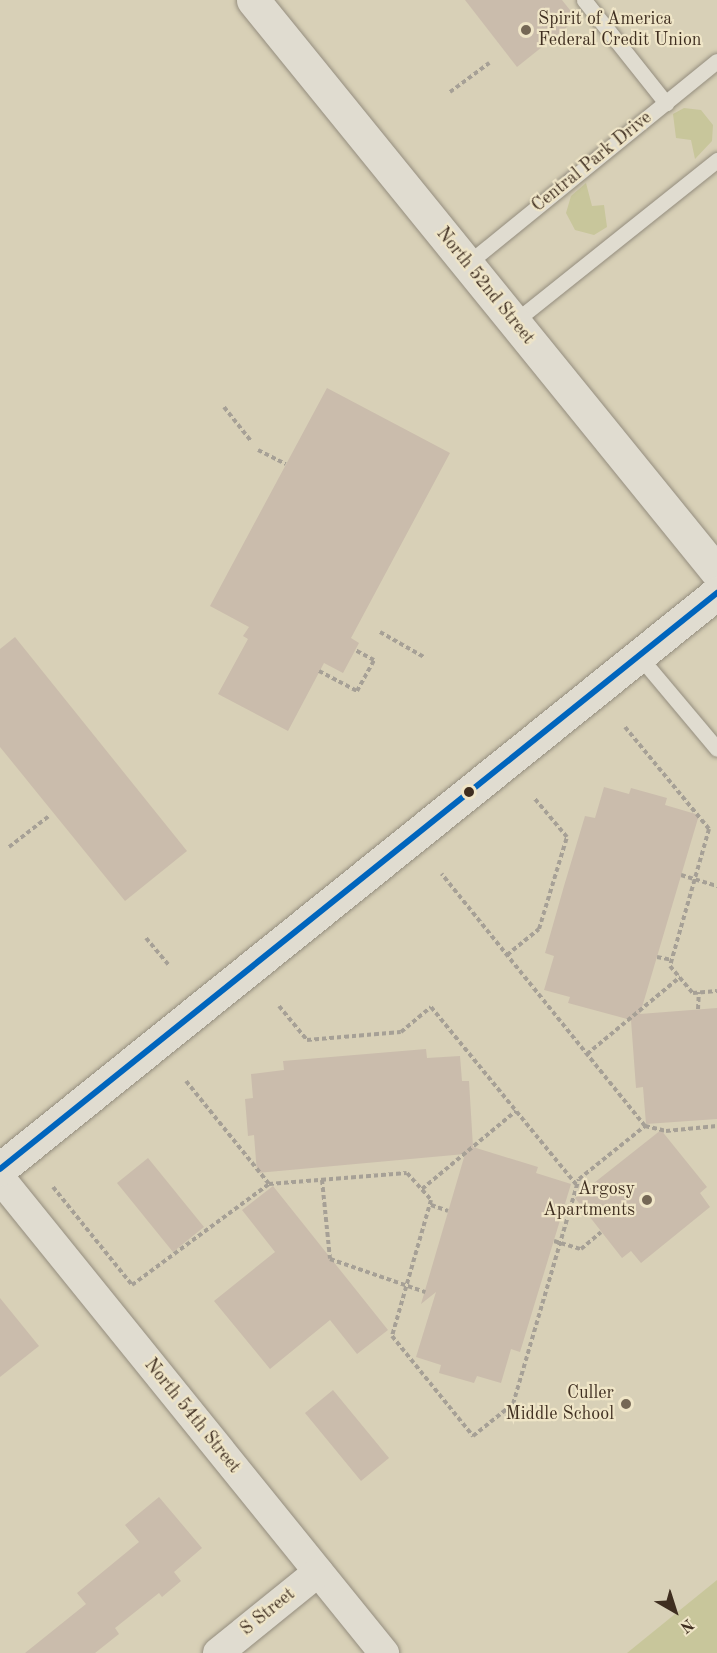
<!DOCTYPE html>
<html>
<head>
<meta charset="utf-8">
<style>
	body { margin:0 }
	#map { position:relative; width:717px; height:1653px; overflow:hidden; background:#d8d0b7; font-family:"Old Standard TT",serif }
	div>[style] { position:absolute }
	.green>* { inset:0; background:#c8c69b }
	.building>* { inset:0; background:#cabcac }
	.path>* { height:4px; margin-top:-2px; transform-origin:0; background:repeating-linear-gradient(90deg,#a6a096 0 4.5px,transparent 0 7.5px) }
	.roads { filter:drop-shadow(0 0 2px #948d7e) drop-shadow(0 0 2px #948d7e) }
	.lane>* { height:15px; margin:-7.5px; padding:0 7.5px; transform-origin:7.5px; border-radius:7.5px; background:#e0dcd0 }
	.street>* { height:30px; margin:-15px; padding:0 15px; transform-origin:15px; border-radius:15px; background:#e0dcd0 }
	.secondary>* { height:33px; margin:-16.5px; padding:0 16.5px; transform-origin:16.5px; border-radius:16.5px; background:#e0dcd0 }
	.bus-1>* { height:6px; margin:-3px; padding:0 3px; transform-origin:3px; border-radius:3px; background:#0065bd }
	.dots>* { width:16px; height:16px; translate:-50% -50%; box-sizing:border-box; border:3px solid #efe5c7; border-radius:50% }
	span { translate:-50% -50%; white-space:nowrap; text-align:center; line-height:1.15; -webkit-text-stroke:4.5px #efe5c7; paint-order:stroke }
	.poi-label { font-size:18px; color:#3f2e20 }
	.left { translate:0 -50%; text-align:left }
	.right { translate:-100% -50%; text-align:right }
	.street-label { font-size:18px; color:#3f2e20 }
	.north { position:absolute; left:645px; top:1581px; width:60px; height:60px; -webkit-text-stroke:4px #efe5c7; paint-order:stroke; rotate:141deg; font-size:16px; font-weight:700; line-height:24px; text-align:center; color:#3f2e20 }
	.north::after { content:''; display:block; margin:auto; width:21px; height:27px; background:#3f2e20; clip-path:polygon(50% 0,100% 100%,50% 72%,0 100%) }
</style>
</head>
<body>
<div id="map">
	<div class="green">
		<i style="clip-path:polygon(684px 108px,701px 110px,713px 125px,712px 141px,695px 159px,691px 140px,676px 138px,673px 114px)"></i>
		<i style="clip-path:polygon(586px 183px,592px 206px,604px 205px,607px 227px,594px 235px,575px 230px,566px 213px,571px 196px)"></i>
		<i style="clip-path:polygon(717px 1580px,717px 1653px,627px 1653px)"></i>
	</div>
	<div class="building">
		<i style="clip-path:polygon(465px 0,562px 0,577px 19px,517px 67px)"></i>
		<i style="clip-path:polygon(327px 388px,450px 453px,351px 638px,359px 643px,343px 673px,324px 663px,288px 731px,218px 694px,248px 639px,243px 636px,249px 627px,210px 606px)"></i>
		<i style="clip-path:polygon(15px 637px,187px 851px,125px 901px,0 747px,0 649px)"></i>
		<i style="clip-path:polygon(604px 787px,629px 794px,631px 788px,667px 798px,665px 805px,699px 815px,640px 1014px,717px 1008px,717px 1119px,646px 1124px,643px 1087px,636px 1088px,631px 1020px,568px 1003px,570px 997px,544px 990px,554px 956px,545px 953px,564px 886px,585px 816px,595px 818px)"></i>
		<i style="clip-path:polygon(426px 1049px,427px 1058px,460px 1056px,462px 1081px,469px 1081px,473px 1147px,538px 1167px,536px 1173px,571px 1184px,520px 1352px,511px 1349px,501px 1383px,477px 1376px,474px 1383px,439px 1373px,441px 1365px,416px 1357px,436px 1292px,421px 1304px,465px 1154px,257px 1173px,254px 1135px,248px 1136px,245px 1099px,253px 1098px,251px 1074px,284px 1070px,283px 1061px)"></i>
		<i style="clip-path:polygon(661px 1130px,707px 1187px,700px 1193px,710px 1207px,641px 1263px,631px 1251px,622px 1258px,575px 1198px)"></i>
		<i style="clip-path:polygon(148px 1158px,204px 1227px,173px 1252px,117px 1183px)"></i>
		<i style="clip-path:polygon(273px 1186px,388px 1330px,357px 1354px,330px 1320px,270px 1369px,214px 1301px,275px 1252px,242px 1210px)"></i>
		<i style="clip-path:polygon(0 1298px,39px 1346px,0 1377px)"></i>
		<i style="clip-path:polygon(333px 1390px,389px 1458px,361px 1481px,305px 1413px)"></i>
		<i style="clip-path:polygon(159px 1497px,202px 1548px,174px 1572px,181px 1581px,162px 1597px,159px 1593px,115px 1628px,119px 1634px,95px 1653px,25px 1653px,86px 1604px,77px 1593px,139px 1542px,125px 1525px)"></i>
	</div>
	<div class="path">
		<i style="left:450px;top:92px;width:49px;rotate:-36.6deg"></i>
		<i style="left:224px;top:407px;width:43px;rotate:51.5deg"></i>
		<i style="left:258px;top:450px;width:31px;rotate:27deg"></i>
		<i style="left:380px;top:632px;width:51px;rotate:29.6deg"></i>
		<i style="left:319px;top:671px;width:43px;rotate:27.8deg"></i>
		<i style="left:357px;top:691px;width:35px;rotate:-61deg"></i>
		<i style="left:374px;top:660px;width:21px;rotate:-152deg"></i>
		<i style="left:625px;top:727px;width:132px;rotate:50.5deg"></i>
		<i style="left:709px;top:829px;width:142px;rotate:105.9deg"></i>
		<i style="left:670px;top:966px;width:35px;rotate:50deg"></i>
		<i style="left:693px;top:993px;width:24px;rotate:-5deg"></i>
		<i style="left:9px;top:847px;width:51px;rotate:-37.8deg"></i>
		<i style="left:681px;top:875px;width:38px;rotate:17deg"></i>
		<i style="left:146px;top:938px;width:35px;rotate:50deg"></i>
		<i style="left:507px;top:955px;width:41px;rotate:-39.1deg"></i>
		<i style="left:539px;top:929px;width:96px;rotate:-73.1deg"></i>
		<i style="left:567px;top:837px;width:50px;rotate:-130.1deg"></i>
		<i style="left:657px;top:957px;width:15px;rotate:11deg"></i>
		<i style="left:279px;top:1006px;width:44px;rotate:50.5deg"></i>
		<i style="left:307px;top:1040px;width:94px;rotate:-4.9deg"></i>
		<i style="left:401px;top:1032px;width:39px;rotate:-40deg"></i>
		<i style="left:431px;top:1007px;width:229px;rotate:50.7deg"></i>
		<i style="left:698px;top:1009px;width:17px;rotate:-87deg"></i>
		<i style="left:587px;top:1054px;width:121px;rotate:-39.6deg"></i>
		<i style="left:186px;top:1081px;width:132px;rotate:51.1deg"></i>
		<i style="left:269px;top:1184px;width:138px;rotate:-4.6deg"></i>
		<i style="left:407px;top:1173px;width:36px;rotate:48deg"></i>
		<i style="left:431px;top:1200px;width:141px;rotate:106deg"></i>
		<i style="left:392px;top:1336px;width:129px;rotate:51deg"></i>
		<i style="left:473px;top:1436px;width:51px;rotate:-38.7deg"></i>
		<i style="left:513px;top:1404px;width:234px;rotate:-73.7deg"></i>
		<i style="left:579px;top:1179px;width:85px;rotate:-38.8deg"></i>
		<i style="left:645px;top:1126px;width:324px;rotate:-128.9deg"></i>
		<i style="left:645px;top:1126px;width:22px;rotate:13deg"></i>
		<i style="left:666px;top:1131px;width:51px;rotate:-5.6deg"></i>
		<i style="left:322px;top:1180px;width:79px;rotate:84.2deg"></i>
		<i style="left:330px;top:1259px;width:101px;rotate:19.2deg"></i>
		<i style="left:53px;top:1187px;width:126px;rotate:51.1deg"></i>
		<i style="left:132px;top:1285px;width:170px;rotate:-36.4deg"></i>
		<i style="left:422px;top:1189px;width:122px;rotate:-39.7deg"></i>
		<i style="left:431px;top:1205px;width:18px;rotate:19deg"></i>
		<i style="left:554px;top:1241px;width:28px;rotate:17deg"></i>
		<i style="left:581px;top:1249px;width:26px;rotate:-40deg"></i>
	</div>
	<div class="roads">
		<div class="lane">
			<i style="left:584px;top:0;width:132px;rotate:51.5deg"></i>
			<i style="left:467px;top:264px;width:322px;rotate:-39.1deg"></i>
			<i style="left:514px;top:322px;width:260px;rotate:-38.6deg"></i>
			<i style="left:639px;top:656px;width:121px;rotate:50deg"></i>
		</div>
		<div class="street">
			<i style="left:0;top:1178px;width:611px;rotate:51.05deg"></i>
			<i style="left:218px;top:1653px;width:129px;rotate:-39deg"></i>
		</div>
		<div class="secondary">
			<i style="left:253px;top:0;width:737px;rotate:50.95deg"></i>
			<i style="left:0;top:1169px;width:920px;rotate:-38.78deg"></i>
		</div>
	</div>
	<div class="bus-1">
		<i style="left:0;top:1169px;width:920px;rotate:-38.78deg"></i>
	</div>
	<div class="dots">
		<i style="left:526px;top:30px;background:#756755"></i>
		<i style="left:469px;top:792px;background:#3f2e20"></i>
		<i style="left:647px;top:1200px;background:#756755"></i>
		<i style="left:626px;top:1404px;background:#756755"></i>
	</div>
	<div class="poi-label">
		<span class="left" style="left:538px;top:30px">Spirit of America<br>Federal Credit Union</span>
		<span class="right" style="left:635px;top:1200px">Argosy<br>Apartments</span>
		<span class="right" style="left:614px;top:1404px">Culler<br>Middle School</span>
	</div>
	<div class="street-label">
		<span style="left:592px;top:162px;rotate:-39deg">Central Park Drive</span>
		<span style="left:485px;top:286px;rotate:51deg">North 52nd Street</span>
		<span style="left:192px;top:1416px;rotate:51deg">North 54th Street</span>
		<span style="left:268px;top:1612px;rotate:-39deg">S Street</span>
	</div>
	<div class="north">N</div>
</div>
</body>
</html>
